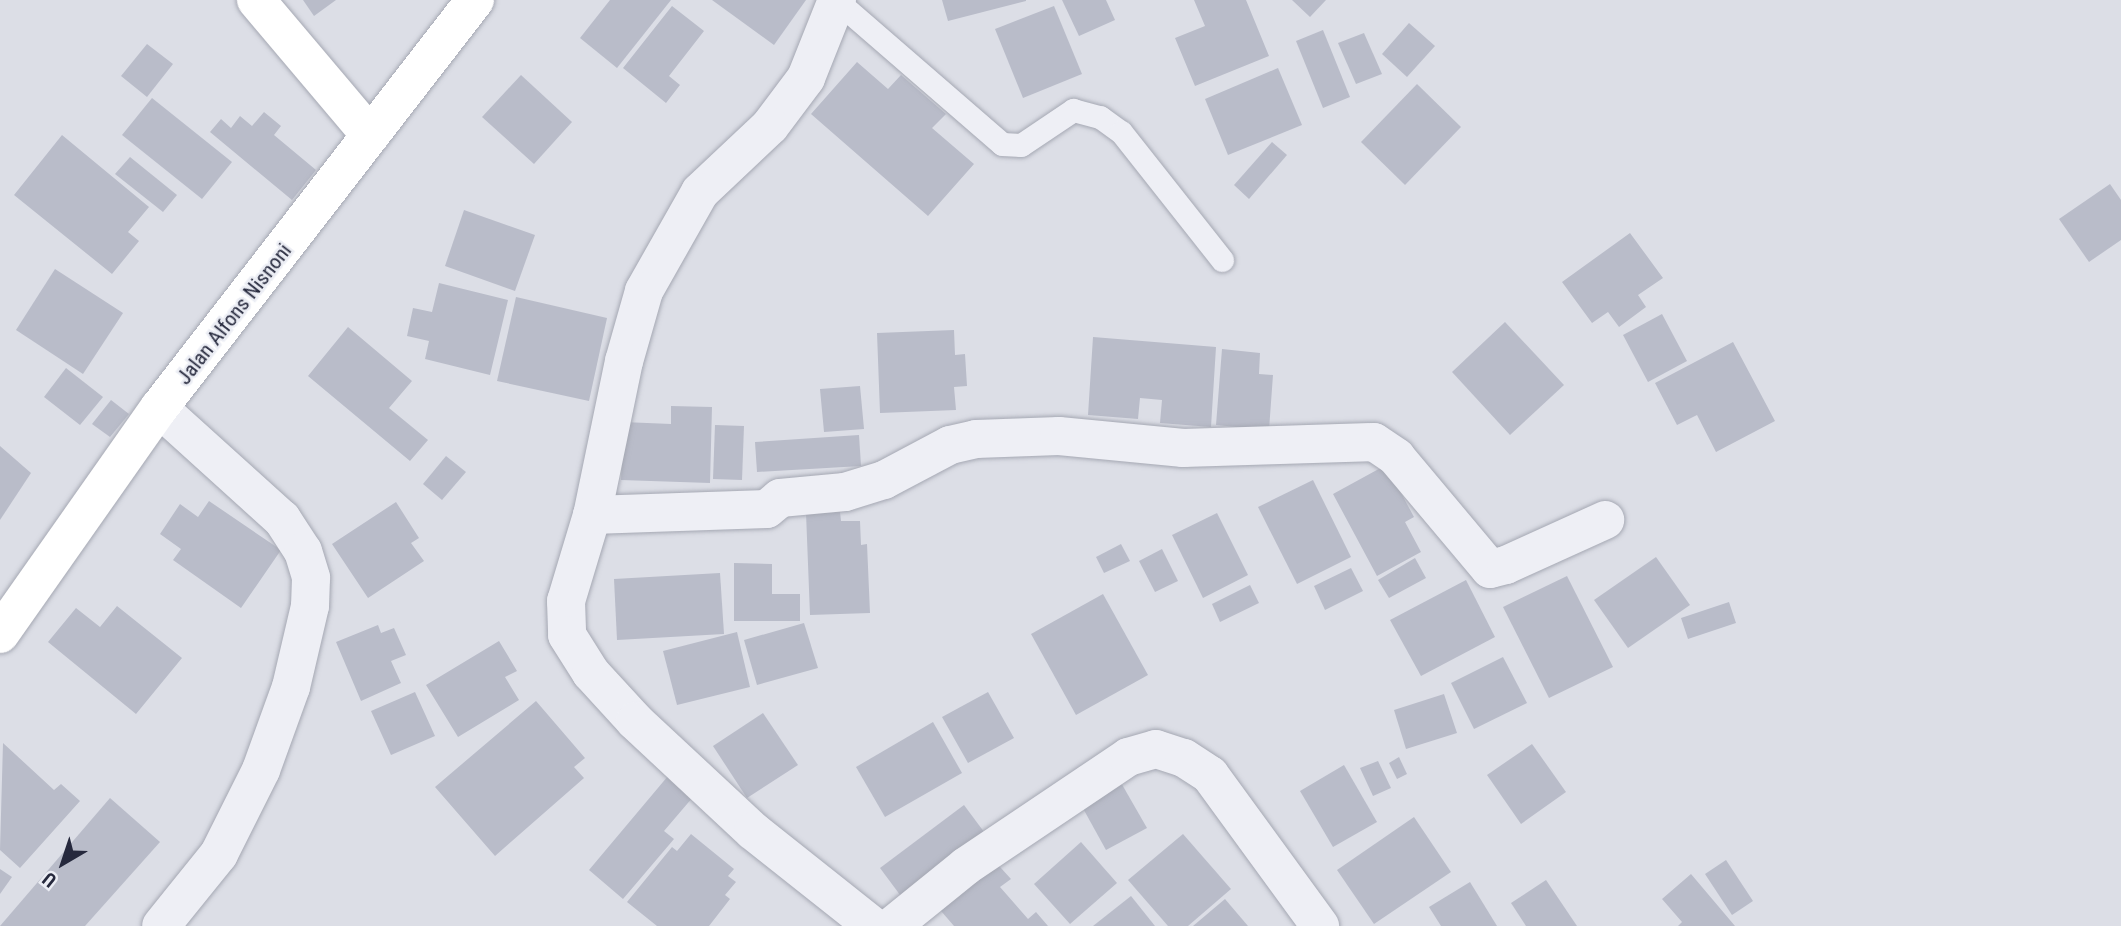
<!DOCTYPE html>
<html>
<head>
<meta charset="utf-8">
<style>
	body { margin:0 }
	#map { position:relative; width:2121px; height:926px; overflow:hidden; background:#dcdee6; font-family:"Roboto Condensed",sans-serif }
	div>[style] { position:absolute }
	.building>* { inset:0; background:#b9bcc9 }
	.roads { filter:drop-shadow(0 0 2px #a5a8b3) drop-shadow(0 0 2px #a5a8b3) }
	.lane>* { height:23px; margin:-11.5px; padding:0 11.5px; transform-origin:11.5px; border-radius:11.5px; background:#eeeff5 }
	.street>* { height:38px; margin:-19px; padding:0 19px; transform-origin:19px; border-radius:19px; background:#eeeff5 }
	.secondary>* { height:38px; margin:-19px; padding:0 19px; transform-origin:19px; border-radius:19px; background:#fff }
	span { translate:-50% -50%; white-space:nowrap; text-align:center; line-height:1.15; -webkit-text-stroke:5px #ebedf4; paint-order:stroke }
	.street-label { font-size:21px; color:#26293d }
	.north { position:absolute; left:28px; top:828px; width:70px; height:70px; -webkit-text-stroke:5px #ebedf4; paint-order:stroke; rotate:219deg; font-size:19px; font-weight:700; line-height:28px; text-align:center; color:#26293d }
	.north::after { content:''; display:block; margin:auto; width:24px; height:32px; background:#26293d; clip-path:polygon(50% 0,100% 100%,50% 72%,0 100%) }
</style>
</head>
<body>
<div id="map">
	<div class="building">
		<i style="clip-path:polygon(303px 0,336px 0,314px 16px)"></i>
		<i style="clip-path:polygon(610px 0,671px 0,617px 68px,580px 38px)"></i>
		<i style="clip-path:polygon(712px 0,806px 0,774px 45px)"></i>
		<i style="clip-path:polygon(942px 0,1026px 0,1026px 1px,948px 21px)"></i>
		<i style="clip-path:polygon(1062px 0,1106px 0,1115px 20px,1079px 36px)"></i>
		<i style="clip-path:polygon(1194px 0,1246px 0,1269px 56px,1195px 86px,1175px 38px,1205px 26px)"></i>
		<i style="clip-path:polygon(1292px 0,1326px 0,1310px 17px)"></i>
		<i style="clip-path:polygon(672px 6px,704px 31px,669px 76px,680px 85px,666px 103px,623px 68px)"></i>
		<i style="clip-path:polygon(1054px 6px,1082px 74px,1023px 98px,995px 29px)"></i>
		<i style="clip-path:polygon(1409px 23px,1435px 46px,1407px 77px,1382px 54px)"></i>
		<i style="clip-path:polygon(1323px 30px,1350px 97px,1323px 108px,1296px 41px)"></i>
		<i style="clip-path:polygon(1364px 33px,1382px 74px,1356px 84px,1338px 43px)"></i>
		<i style="clip-path:polygon(147px 44px,173px 64px,147px 97px,121px 76px)"></i>
		<i style="clip-path:polygon(857px 62px,888px 89px,901px 75px,946px 114px,932px 128px,974px 164px,928px 216px,811px 114px)"></i>
		<i style="clip-path:polygon(1278px 68px,1302px 125px,1228px 155px,1205px 99px)"></i>
		<i style="clip-path:polygon(521px 75px,572px 122px,534px 164px,482px 117px)"></i>
		<i style="clip-path:polygon(1417px 84px,1461px 127px,1405px 185px,1361px 142px)"></i>
		<i style="clip-path:polygon(152px 98px,232px 162px,202px 199px,122px 135px)"></i>
		<i style="clip-path:polygon(264px 112px,281px 126px,274px 135px,316px 170px,292px 200px,210px 132px,221px 119px,231px 128px,240px 116px,252px 126px)"></i>
		<i style="clip-path:polygon(62px 135px,149px 207px,128px 232px,139px 241px,112px 274px,14px 195px)"></i>
		<i style="clip-path:polygon(1272px 142px,1287px 155px,1249px 199px,1234px 185px)"></i>
		<i style="clip-path:polygon(130px 157px,177px 195px,163px 212px,115px 174px)"></i>
		<i style="clip-path:polygon(2110px 184px,2121px 200px,2121px 240px,2089px 262px,2059px 219px)"></i>
		<i style="clip-path:polygon(464px 210px,535px 235px,515px 291px,445px 266px)"></i>
		<i style="clip-path:polygon(1630px 233px,1663px 278px,1638px 295px,1646px 307px,1619px 327px,1608px 312px,1592px 323px,1562px 282px)"></i>
		<i style="clip-path:polygon(55px 269px,123px 313px,83px 374px,16px 330px)"></i>
		<i style="clip-path:polygon(439px 283px,508px 300px,490px 375px,425px 359px,429px 341px,407px 336px,413px 308px,432px 312px)"></i>
		<i style="clip-path:polygon(516px 297px,607px 318px,589px 401px,497px 381px)"></i>
		<i style="clip-path:polygon(1662px 314px,1687px 361px,1648px 382px,1623px 335px)"></i>
		<i style="clip-path:polygon(1505px 322px,1564px 385px,1510px 435px,1452px 372px)"></i>
		<i style="clip-path:polygon(348px 327px,412px 381px,389px 408px,428px 440px,410px 461px,308px 376px)"></i>
		<i style="clip-path:polygon(954px 330px,955px 355px,965px 354px,967px 386px,954px 387px,956px 410px,880px 413px,877px 333px)"></i>
		<i style="clip-path:polygon(1093px 337px,1216px 347px,1211px 427px,1160px 423px,1162px 400px,1140px 398px,1138px 419px,1088px 415px)"></i>
		<i style="clip-path:polygon(1733px 342px,1775px 421px,1716px 452px,1697px 415px,1677px 425px,1655px 383px)"></i>
		<i style="clip-path:polygon(1222px 349px,1260px 353px,1259px 374px,1273px 375px,1269px 430px,1216px 425px)"></i>
		<i style="clip-path:polygon(66px 368px,103px 397px,80px 425px,44px 397px)"></i>
		<i style="clip-path:polygon(860px 386px,864px 429px,824px 432px,820px 389px)"></i>
		<i style="clip-path:polygon(111px 400px,129px 414px,110px 437px,92px 424px)"></i>
		<i style="clip-path:polygon(671px 406px,712px 407px,710px 483px,621px 480px,623px 422px,671px 424px)"></i>
		<i style="clip-path:polygon(715px 425px,744px 426px,742px 480px,713px 479px)"></i>
		<i style="clip-path:polygon(859px 435px,861px 466px,757px 472px,755px 442px)"></i>
		<i style="clip-path:polygon(0 446px,31px 473px,0 520px)"></i>
		<i style="clip-path:polygon(446px 456px,466px 472px,442px 500px,423px 484px)"></i>
		<i style="clip-path:polygon(1386px 465px,1414px 517px,1405px 522px,1421px 552px,1377px 576px,1333px 494px)"></i>
		<i style="clip-path:polygon(1313px 480px,1351px 557px,1297px 584px,1258px 507px)"></i>
		<i style="clip-path:polygon(209px 501px,281px 550px,241px 608px,173px 560px,181px 549px,160px 534px,180px 504px,198px 517px)"></i>
		<i style="clip-path:polygon(396px 502px,419px 538px,411px 543px,424px 561px,368px 598px,332px 544px)"></i>
		<i style="clip-path:polygon(840px 512px,841px 521px,860px 521px,861px 545px,867px 544px,870px 613px,810px 615px,806px 513px)"></i>
		<i style="clip-path:polygon(1217px 513px,1248px 575px,1203px 598px,1172px 535px)"></i>
		<i style="clip-path:polygon(1121px 544px,1130px 561px,1104px 573px,1096px 557px)"></i>
		<i style="clip-path:polygon(1162px 549px,1178px 581px,1155px 592px,1139px 561px)"></i>
		<i style="clip-path:polygon(1656px 557px,1690px 605px,1628px 648px,1594px 600px)"></i>
		<i style="clip-path:polygon(1415px 558px,1426px 578px,1389px 598px,1378px 580px)"></i>
		<i style="clip-path:polygon(734px 563px,772px 564px,772px 594px,800px 594px,800px 621px,734px 621px)"></i>
		<i style="clip-path:polygon(1351px 568px,1363px 591px,1325px 610px,1314px 586px)"></i>
		<i style="clip-path:polygon(720px 573px,724px 634px,617px 640px,614px 579px)"></i>
		<i style="clip-path:polygon(1567px 576px,1613px 667px,1549px 698px,1503px 607px)"></i>
		<i style="clip-path:polygon(1466px 580px,1495px 637px,1421px 676px,1390px 620px)"></i>
		<i style="clip-path:polygon(1250px 585px,1259px 603px,1220px 622px,1212px 604px)"></i>
		<i style="clip-path:polygon(1103px 594px,1148px 675px,1076px 715px,1031px 634px)"></i>
		<i style="clip-path:polygon(1729px 602px,1736px 623px,1688px 639px,1681px 618px)"></i>
		<i style="clip-path:polygon(117px 606px,182px 658px,136px 714px,48px 642px,76px 608px,100px 627px)"></i>
		<i style="clip-path:polygon(804px 623px,818px 668px,757px 685px,744px 640px)"></i>
		<i style="clip-path:polygon(378px 625px,381px 633px,394px 628px,406px 655px,391px 661px,401px 683px,361px 701px,336px 642px)"></i>
		<i style="clip-path:polygon(737px 632px,750px 687px,677px 705px,663px 651px)"></i>
		<i style="clip-path:polygon(499px 641px,517px 671px,505px 677px,519px 700px,458px 737px,426px 685px)"></i>
		<i style="clip-path:polygon(1503px 657px,1527px 703px,1474px 729px,1451px 683px)"></i>
		<i style="clip-path:polygon(415px 692px,435px 736px,391px 755px,371px 711px)"></i>
		<i style="clip-path:polygon(988px 692px,1014px 738px,968px 763px,942px 717px)"></i>
		<i style="clip-path:polygon(1444px 694px,1457px 733px,1406px 749px,1394px 710px)"></i>
		<i style="clip-path:polygon(536px 701px,585px 758px,574px 767px,584px 778px,495px 856px,435px 787px)"></i>
		<i style="clip-path:polygon(763px 713px,798px 765px,747px 798px,713px 746px)"></i>
		<i style="clip-path:polygon(933px 722px,962px 773px,885px 817px,856px 767px)"></i>
		<i style="clip-path:polygon(3px 743px,54px 790px,61px 784px,80px 801px,20px 868px,0 850px)"></i>
		<i style="clip-path:polygon(1532px 744px,1566px 792px,1521px 824px,1487px 775px)"></i>
		<i style="clip-path:polygon(1399px 757px,1407px 774px,1397px 779px,1389px 763px)"></i>
		<i style="clip-path:polygon(1378px 761px,1391px 788px,1373px 796px,1360px 768px)"></i>
		<i style="clip-path:polygon(1344px 765px,1377px 822px,1333px 847px,1300px 791px)"></i>
		<i style="clip-path:polygon(668px 776px,693px 797px,664px 831px,674px 839px,623px 899px,589px 870px)"></i>
		<i style="clip-path:polygon(1120px 781px,1147px 828px,1106px 850px,1080px 803px)"></i>
		<i style="clip-path:polygon(110px 798px,160px 842px,85px 926px,0 926px)"></i>
		<i style="clip-path:polygon(964px 805px,993px 844px,909px 907px,880px 868px)"></i>
		<i style="clip-path:polygon(1414px 817px,1451px 872px,1374px 924px,1337px 870px)"></i>
		<i style="clip-path:polygon(691px 834px,734px 869px,728px 876px,736px 882px,725px 895px,730px 899px,709px 926px,657px 926px,627px 902px,672px 847px,677px 851px)"></i>
		<i style="clip-path:polygon(1183px 834px,1231px 889px,1188px 926px,1168px 926px,1128px 880px)"></i>
		<i style="clip-path:polygon(1081px 842px,1117px 883px,1070px 924px,1034px 884px)"></i>
		<i style="clip-path:polygon(990px 856px,1011px 879px,1000px 887px,1028px 919px,1036px 912px,1048px 926px,954px 926px,935px 904px)"></i>
		<i style="clip-path:polygon(1726px 860px,1753px 901px,1732px 915px,1705px 874px)"></i>
		<i style="clip-path:polygon(0 869px,12px 877px,0 894px)"></i>
		<i style="clip-path:polygon(1691px 874px,1735px 926px,1678px 926px,1682px 922px,1662px 899px)"></i>
		<i style="clip-path:polygon(1546px 880px,1577px 926px,1526px 926px,1511px 903px)"></i>
		<i style="clip-path:polygon(1470px 882px,1497px 926px,1441px 926px,1429px 907px)"></i>
		<i style="clip-path:polygon(1131px 896px,1155px 926px,1093px 926px)"></i>
		<i style="clip-path:polygon(1225px 899px,1248px 926px,1193px 926px)"></i>
	</div>
	<div class="roads">
		<div class="lane">
			<i style="left:837px;top:1px;width:218px;rotate:40.9deg"></i>
			<i style="left:1002px;top:144px;width:19px;rotate:3deg"></i>
			<i style="left:1021px;top:145px;width:63px;rotate:-33.9deg"></i>
			<i style="left:1073px;top:110px;width:28px;rotate:15deg"></i>
			<i style="left:1100px;top:117px;width:26px;rotate:36deg"></i>
			<i style="left:1121px;top:132px;width:163px;rotate:51.7deg"></i>
		</div>
		<div class="street">
			<i style="left:837px;top:0;width:84px;rotate:111.7deg"></i>
			<i style="left:806px;top:78px;width:60px;rotate:126.9deg"></i>
			<i style="left:770px;top:126px;width:96px;rotate:136.7deg"></i>
			<i style="left:700px;top:192px;width:114px;rotate:119.5deg"></i>
			<i style="left:644px;top:291px;width:73px;rotate:105.9deg"></i>
			<i style="left:624px;top:361px;width:157px;rotate:101.7deg"></i>
			<i style="left:592px;top:515px;width:90px;rotate:106.8deg"></i>
			<i style="left:566px;top:601px;width:34px;rotate:88deg"></i>
			<i style="left:567px;top:635px;width:45px;rotate:57.7deg"></i>
			<i style="left:591px;top:673px;width:65px;rotate:47.5deg"></i>
			<i style="left:635px;top:721px;width:161px;rotate:43deg"></i>
			<i style="left:753px;top:831px;width:153px;rotate:38.4deg"></i>
			<i style="left:159px;top:408px;width:166px;rotate:42.1deg"></i>
			<i style="left:282px;top:519px;width:38px;rotate:57deg"></i>
			<i style="left:303px;top:551px;width:28px;rotate:73deg"></i>
			<i style="left:311px;top:578px;width:28px;rotate:92deg"></i>
			<i style="left:310px;top:606px;width:83px;rotate:103.2deg"></i>
			<i style="left:291px;top:687px;width:88px;rotate:109.9deg"></i>
			<i style="left:261px;top:770px;width:94px;rotate:116.6deg"></i>
			<i style="left:219px;top:854px;width:92px;rotate:128.9deg"></i>
			<i style="left:592px;top:515px;width:175px;rotate:-2deg"></i>
			<i style="left:767px;top:509px;width:17px;rotate:-40deg"></i>
			<i style="left:780px;top:498px;width:65px;rotate:-5.3deg"></i>
			<i style="left:845px;top:492px;width:41px;rotate:-17.1deg"></i>
			<i style="left:884px;top:480px;width:75px;rotate:-27.9deg"></i>
			<i style="left:950px;top:445px;width:27px;rotate:-13deg"></i>
			<i style="left:976px;top:439px;width:83px;rotate:-2.1deg"></i>
			<i style="left:1059px;top:436px;width:125px;rotate:5.5deg"></i>
			<i style="left:1183px;top:448px;width:191px;rotate:-1.8deg"></i>
			<i style="left:1374px;top:442px;width:27px;rotate:34deg"></i>
			<i style="left:1396px;top:457px;width:146px;rotate:50deg"></i>
			<i style="left:1490px;top:569px;width:16px;rotate:-14deg"></i>
			<i style="left:1506px;top:565px;width:109px;rotate:-24.4deg"></i>
			<i style="left:892px;top:926px;width:95px;rotate:-39deg"></i>
			<i style="left:966px;top:866px;width:195px;rotate:-33.9deg"></i>
			<i style="left:1128px;top:757px;width:29px;rotate:-16deg"></i>
			<i style="left:1156px;top:749px;width:29px;rotate:18deg"></i>
			<i style="left:1184px;top:758px;width:31px;rotate:33deg"></i>
			<i style="left:1210px;top:775px;width:187px;rotate:53.9deg"></i>
		</div>
		<div class="secondary">
			<i style="left:256px;top:0;width:177px;rotate:49.8deg"></i>
			<i style="left:0;top:634px;width:276px;rotate:-54.9deg"></i>
			<i style="left:159px;top:408px;width:516px;rotate:-52.24deg"></i>
		</div>
	</div>
	<div class="street-label">
		<span style="left:234px;top:314px;rotate:-52deg">Jalan Alfons Nisnoni</span>
	</div>
	<div class="north">U</div>
</div>
</body>
</html>
